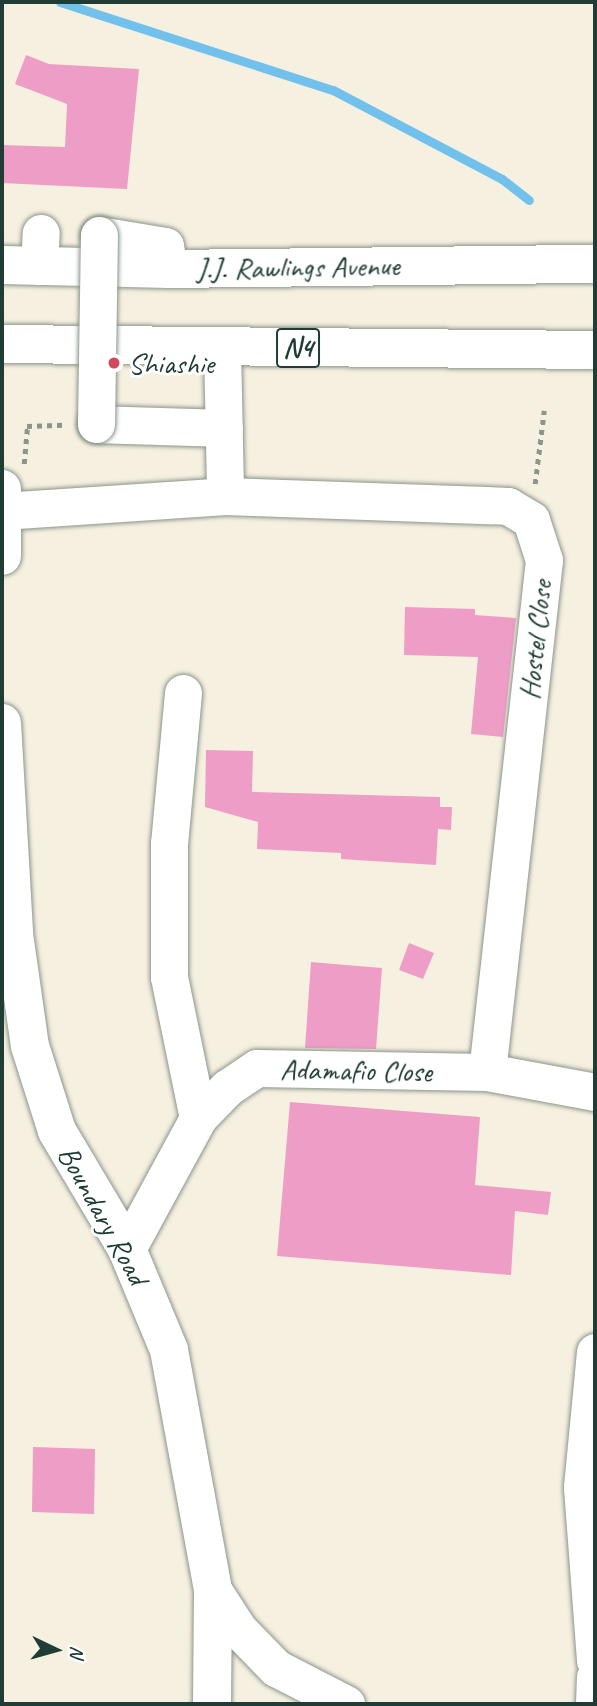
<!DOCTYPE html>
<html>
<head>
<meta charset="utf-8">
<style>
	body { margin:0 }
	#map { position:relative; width:597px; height:1706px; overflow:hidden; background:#f6f0e1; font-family:Caveat,sans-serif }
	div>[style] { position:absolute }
	.stream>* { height:9px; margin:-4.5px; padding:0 4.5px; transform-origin:4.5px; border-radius:4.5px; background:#71c1ec }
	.building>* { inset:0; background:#ee9dc7 }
	.path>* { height:4.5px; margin-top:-2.25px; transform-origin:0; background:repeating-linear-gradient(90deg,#8a968a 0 5px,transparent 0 10px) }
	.roads { filter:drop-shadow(0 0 2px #8a968a) drop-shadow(0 0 2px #8a968a) }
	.minor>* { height:37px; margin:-18.5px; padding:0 18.5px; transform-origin:18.5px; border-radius:18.5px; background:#fff }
	.major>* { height:38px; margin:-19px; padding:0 19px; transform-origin:19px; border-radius:19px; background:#fff }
	.highway>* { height:38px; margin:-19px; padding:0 19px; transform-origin:19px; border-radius:19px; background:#fff }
	.bridges { filter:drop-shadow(0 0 2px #8a968a) drop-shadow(0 0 2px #8a968a) }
	.minor-bridge>* { height:37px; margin:-18.5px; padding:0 18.5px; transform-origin:18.5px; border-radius:18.5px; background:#fff }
	.dots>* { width:19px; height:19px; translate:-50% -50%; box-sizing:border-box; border:4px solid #fff; border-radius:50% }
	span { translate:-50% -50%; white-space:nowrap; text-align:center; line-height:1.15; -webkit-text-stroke:6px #fff; paint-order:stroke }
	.shield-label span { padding:2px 5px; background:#fff; border:2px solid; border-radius:5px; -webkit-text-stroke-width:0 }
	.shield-label { font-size:28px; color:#1f3d34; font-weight:700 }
	.street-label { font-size:30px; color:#1f3d34 }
	.poi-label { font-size:30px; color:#1f3d34 }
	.left { translate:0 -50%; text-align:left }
	.frame { position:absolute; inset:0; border:4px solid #1f3d34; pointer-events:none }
	.north { position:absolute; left:21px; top:1615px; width:70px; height:70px; -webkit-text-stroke:5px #fff; paint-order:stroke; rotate:95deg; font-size:19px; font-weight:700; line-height:28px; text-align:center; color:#1f3d34 }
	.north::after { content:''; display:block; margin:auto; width:24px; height:32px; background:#1f3d34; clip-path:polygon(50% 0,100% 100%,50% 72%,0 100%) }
</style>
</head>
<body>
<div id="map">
	<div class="stream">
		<i style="left:60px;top:2px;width:287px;rotate:17.9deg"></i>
		<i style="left:333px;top:90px;width:191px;rotate:27.8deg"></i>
		<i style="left:502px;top:179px;width:34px;rotate:38deg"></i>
	</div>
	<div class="building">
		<i style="clip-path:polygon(26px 55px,49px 64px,139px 69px,127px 189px,2px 183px,2px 145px,65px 147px,67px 104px,15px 84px)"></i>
		<i style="clip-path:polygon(405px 607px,475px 609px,475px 615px,516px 618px,503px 737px,471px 734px,478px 657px,404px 655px)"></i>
		<i style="clip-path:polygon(206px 750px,253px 751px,252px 792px,440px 797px,440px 807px,452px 807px,451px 830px,438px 829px,436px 865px,341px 859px,341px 853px,257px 849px,258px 822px,205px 807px)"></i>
		<i style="clip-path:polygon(409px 943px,434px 953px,423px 979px,399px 970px)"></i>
		<i style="clip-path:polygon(311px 962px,382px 968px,376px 1049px,305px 1048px)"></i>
		<i style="clip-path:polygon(290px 1102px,480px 1117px,475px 1185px,551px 1192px,548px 1215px,515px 1211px,511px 1275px,277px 1256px)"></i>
		<i style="clip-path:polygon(33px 1447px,95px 1449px,94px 1514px,32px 1512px)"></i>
	</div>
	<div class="path">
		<i style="left:24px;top:464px;width:38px;rotate:-85deg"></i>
		<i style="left:27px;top:426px;width:37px;rotate:-2deg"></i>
		<i style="left:535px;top:484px;width:74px;rotate:-83deg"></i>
	</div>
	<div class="roads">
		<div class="minor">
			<i style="left:99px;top:235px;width:67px;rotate:9.5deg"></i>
			<i style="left:165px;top:246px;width:23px;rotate:80deg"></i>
			<i style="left:39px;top:266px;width:33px;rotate:-87deg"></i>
			<i style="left:222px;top:347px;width:149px;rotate:88.8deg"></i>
			<i style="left:96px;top:424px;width:128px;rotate:1.8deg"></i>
			<i style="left:2px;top:511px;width:224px;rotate:-3.8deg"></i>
			<i style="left:225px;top:496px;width:283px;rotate:2deg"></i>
			<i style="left:508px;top:506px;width:27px;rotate:31deg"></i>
			<i style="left:531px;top:520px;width:42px;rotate:72deg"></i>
			<i style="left:544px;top:560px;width:515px;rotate:96.35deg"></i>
			<i style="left:183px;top:693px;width:151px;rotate:95.3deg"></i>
			<i style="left:169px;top:843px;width:134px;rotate:90deg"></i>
			<i style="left:169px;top:977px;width:144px;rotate:78.4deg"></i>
			<i style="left:127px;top:1249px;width:149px;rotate:-61.5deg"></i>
			<i style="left:198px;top:1118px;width:42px;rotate:-46deg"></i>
			<i style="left:227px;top:1088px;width:36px;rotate:-34deg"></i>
			<i style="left:257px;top:1068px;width:230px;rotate:1deg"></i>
			<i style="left:487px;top:1072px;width:110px;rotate:10.5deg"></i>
			<i style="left:595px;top:1352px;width:136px;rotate:95.5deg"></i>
			<i style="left:582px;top:1487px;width:174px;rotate:85.7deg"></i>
			<i style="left:213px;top:1590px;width:48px;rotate:57deg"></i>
			<i style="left:239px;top:1630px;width:53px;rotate:45.8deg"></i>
			<i style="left:276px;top:1668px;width:79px;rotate:27.2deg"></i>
			<i style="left:594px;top:1704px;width:27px;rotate:-88deg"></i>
		</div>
		<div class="major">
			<i style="left:2px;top:489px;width:67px;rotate:90deg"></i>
			<i style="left:2px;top:723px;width:211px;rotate:86.7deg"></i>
			<i style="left:14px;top:934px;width:113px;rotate:81.9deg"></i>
			<i style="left:30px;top:1046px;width:89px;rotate:72.4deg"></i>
			<i style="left:57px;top:1131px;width:137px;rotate:59.3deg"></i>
			<i style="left:127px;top:1249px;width:109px;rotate:67.4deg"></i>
			<i style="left:169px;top:1350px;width:244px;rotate:79.6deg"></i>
			<i style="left:213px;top:1590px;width:114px;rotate:90.5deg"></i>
		</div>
		<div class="highway">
			<i style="left:2px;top:265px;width:167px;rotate:1.4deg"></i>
			<i style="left:169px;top:269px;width:426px;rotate:-0.7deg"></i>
			<i style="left:2px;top:344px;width:593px;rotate:0.58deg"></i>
		</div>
	</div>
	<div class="bridges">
		<div class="minor-bridge">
			<i style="left:96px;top:424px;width:189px;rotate:-89.1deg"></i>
		</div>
	</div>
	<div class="dots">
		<i style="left:114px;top:363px;background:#d1495b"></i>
	</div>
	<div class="shield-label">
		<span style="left:298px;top:348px">N4</span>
	</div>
	<div class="street-label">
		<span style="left:298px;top:267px;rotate:-1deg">J.J. Rawlings Avenue</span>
		<span style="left:535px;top:640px;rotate:-84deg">Hostel Close</span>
		<span style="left:356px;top:1070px;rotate:1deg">Adamafio Close</span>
		<span style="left:103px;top:1215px;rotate:61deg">Boundary Road</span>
	</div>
	<div class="poi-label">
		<span class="left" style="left:128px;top:363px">Shiashie</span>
	</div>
	<div class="frame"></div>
	<div class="north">N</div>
</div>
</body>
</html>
